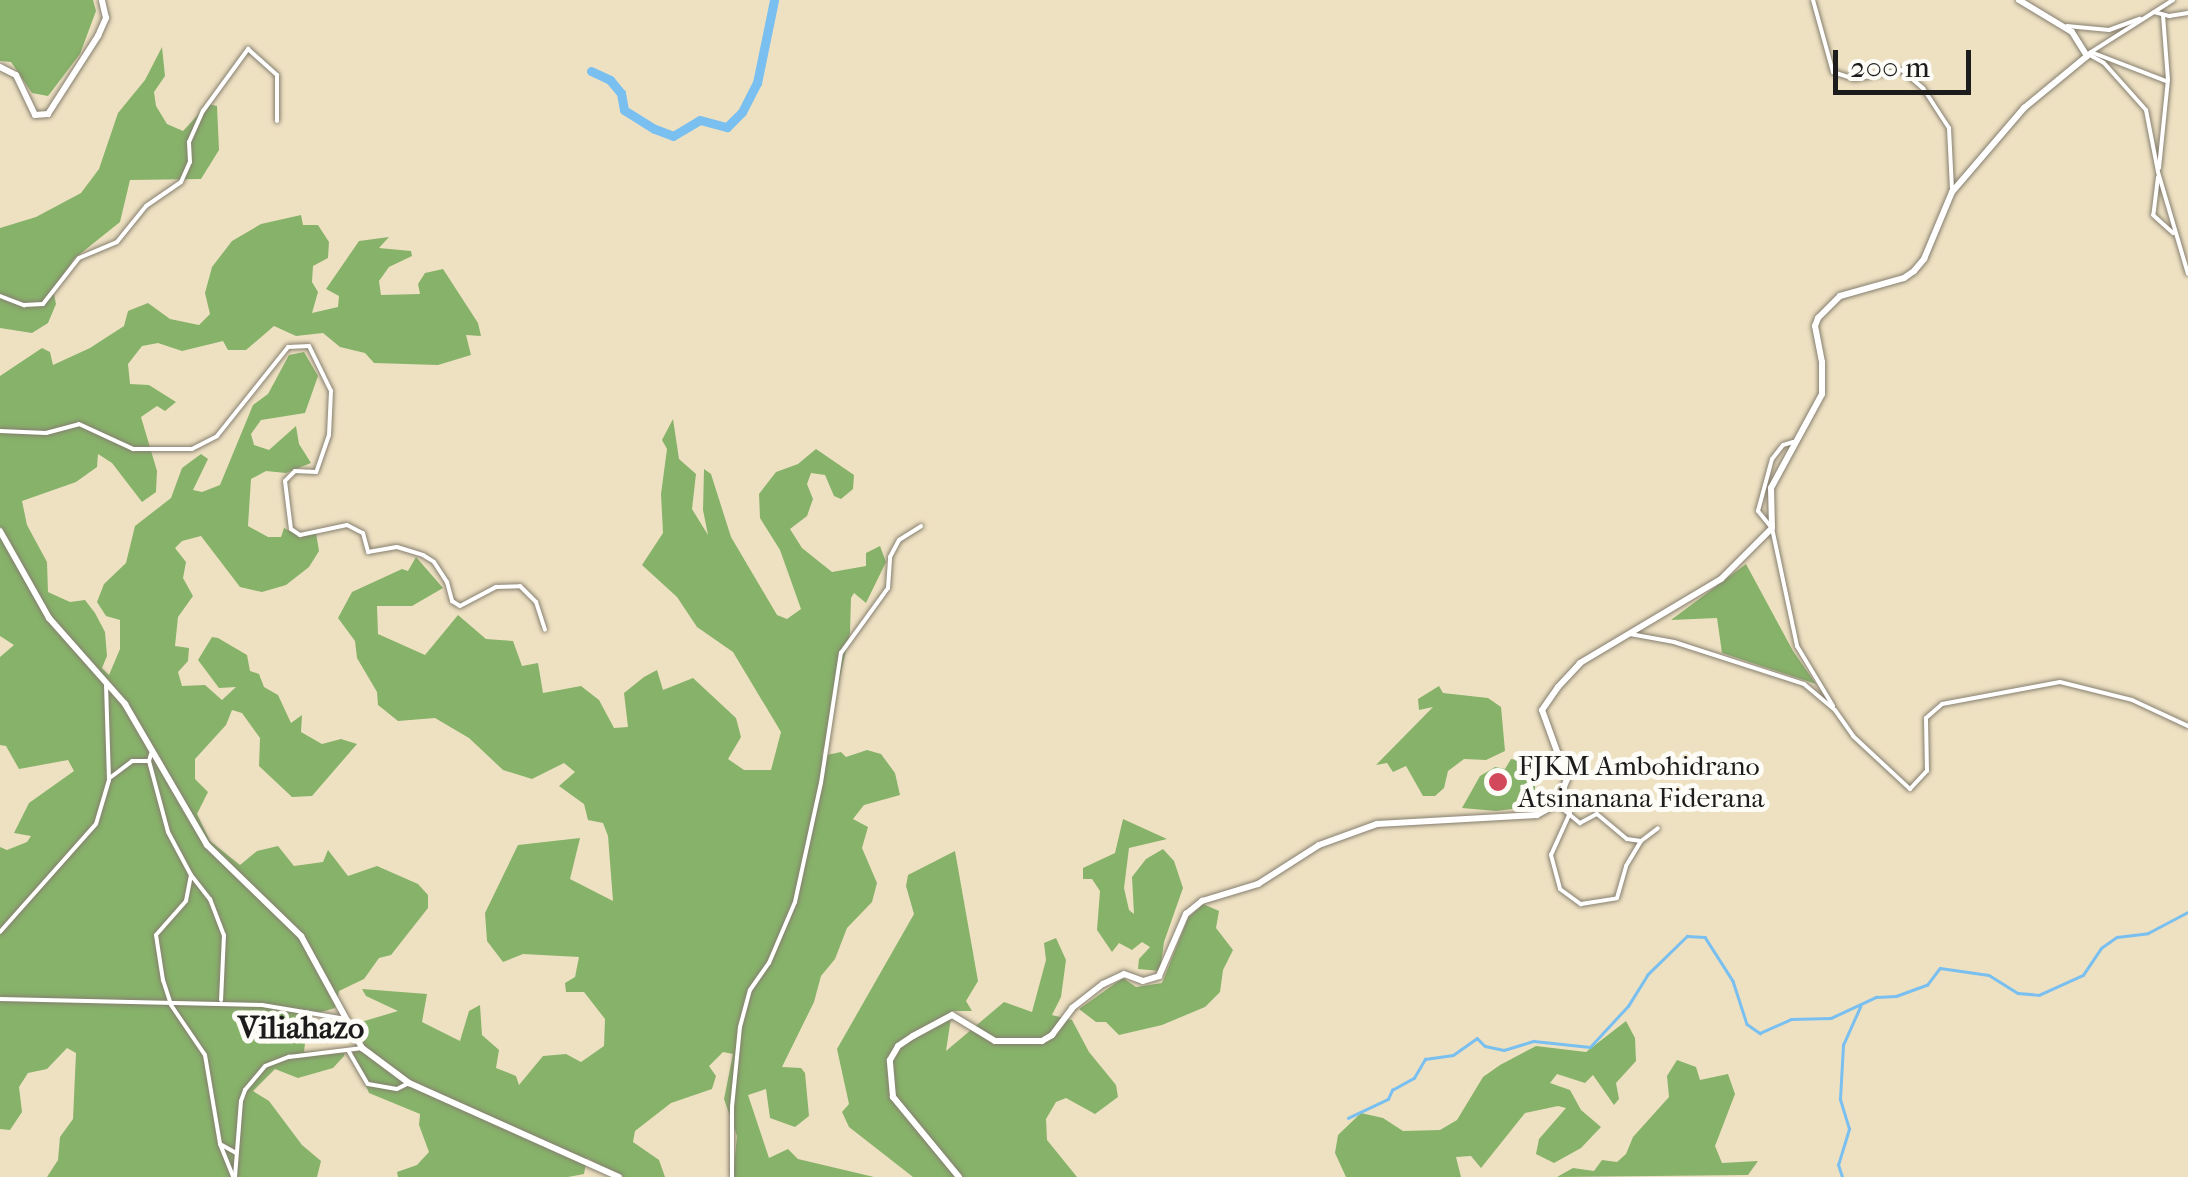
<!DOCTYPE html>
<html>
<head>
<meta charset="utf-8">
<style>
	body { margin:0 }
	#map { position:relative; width:2188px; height:1177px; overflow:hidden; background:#eee1c2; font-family:"IM FELL French Canon",serif }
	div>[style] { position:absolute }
	.forest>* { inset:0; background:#87b26a }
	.stream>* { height:2.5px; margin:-1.25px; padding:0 1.25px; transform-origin:1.25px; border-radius:1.25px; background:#79bff0 }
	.river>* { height:9px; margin:-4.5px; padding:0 4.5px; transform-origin:4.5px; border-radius:4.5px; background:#79bff0 }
	.roads { filter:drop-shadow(0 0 2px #857e6f) drop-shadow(0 0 2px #857e6f) }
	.street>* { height:4px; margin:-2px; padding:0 2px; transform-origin:2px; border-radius:2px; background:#fff }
	.secondary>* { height:6px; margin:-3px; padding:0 3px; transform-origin:3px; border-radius:3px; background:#fff }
	.dots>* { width:28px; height:28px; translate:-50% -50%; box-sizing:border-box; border:5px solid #fdfcf7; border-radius:50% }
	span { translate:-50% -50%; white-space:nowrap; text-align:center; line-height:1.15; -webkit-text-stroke:10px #fdfcf7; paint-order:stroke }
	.poi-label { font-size:28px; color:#1c1c1c }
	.left { translate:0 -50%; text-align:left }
	.quarter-label { font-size:32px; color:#1c1c1c; font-weight:700 }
	.scale { position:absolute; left:1833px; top:50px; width:138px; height:45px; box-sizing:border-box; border:5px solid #1c1c1c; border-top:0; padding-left:12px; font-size:30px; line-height:35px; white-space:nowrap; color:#1c1c1c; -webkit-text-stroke:8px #fdfcf7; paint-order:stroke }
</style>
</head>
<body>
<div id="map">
	<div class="forest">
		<i style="clip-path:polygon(0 0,93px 0,96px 11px,80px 54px,48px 96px,32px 93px,11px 62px,0 61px)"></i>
		<i style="clip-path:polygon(162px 47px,165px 76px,154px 92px,156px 106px,167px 124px,183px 131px,208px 104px,217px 106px,219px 150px,201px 179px,130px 180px,120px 222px,75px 258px,53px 289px,56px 304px,48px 323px,32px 333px,0 328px,0 228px,36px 217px,81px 193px,99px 169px,118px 113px,145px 80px)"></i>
		<i style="clip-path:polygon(301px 215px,303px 225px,318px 225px,329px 242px,328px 258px,313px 266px,312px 282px,318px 292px,312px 313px,338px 307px,339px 296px,326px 289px,359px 241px,389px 237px,379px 248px,411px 251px,412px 256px,389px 267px,379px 281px,381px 295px,420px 294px,418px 284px,425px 273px,443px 269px,478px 323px,481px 336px,466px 335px,471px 355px,438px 365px,374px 363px,365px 353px,340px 347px,323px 333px,296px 336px,274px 326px,246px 350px,228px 350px,223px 341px,182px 351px,158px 343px,142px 346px,128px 364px,130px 384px,149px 385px,176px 402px,165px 411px,157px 406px,141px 417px,157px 471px,156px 492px,142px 502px,112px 463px,98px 454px,97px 467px,76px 482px,22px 501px,27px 525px,47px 562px,48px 592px,70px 602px,85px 600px,95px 613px,105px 632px,107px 656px,102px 668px,109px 675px,120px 649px,120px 620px,106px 616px,97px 602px,104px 584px,126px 563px,135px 526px,171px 498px,182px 468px,201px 454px,208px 459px,193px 490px,202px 492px,220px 485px,253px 405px,268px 394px,289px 355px,304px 352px,318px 376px,305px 413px,261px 420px,251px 434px,254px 445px,269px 450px,296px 426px,299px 444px,311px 463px,286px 473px,266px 471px,251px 479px,248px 526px,268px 537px,281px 537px,284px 528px,301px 536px,316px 533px,319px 551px,309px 567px,286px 585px,262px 592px,240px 587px,201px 536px,182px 541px,175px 548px,186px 562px,183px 578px,193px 596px,178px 617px,175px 646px,189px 648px,188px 661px,178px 672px,182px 686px,205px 685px,222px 700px,236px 687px,219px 688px,198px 660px,212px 637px,218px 638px,247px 655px,250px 671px,259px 674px,264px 687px,278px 695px,291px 723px,302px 715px,301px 732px,322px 744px,341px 739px,357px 744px,312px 796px,292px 797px,259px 766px,260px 738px,242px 713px,232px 710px,226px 725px,195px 759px,195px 779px,208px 792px,197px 814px,210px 841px,240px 865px,257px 851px,278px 846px,294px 866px,323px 862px,328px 850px,348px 876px,377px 866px,418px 884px,428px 895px,428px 908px,391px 955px,379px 958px,364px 979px,339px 991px,335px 1008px,308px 1016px,304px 1052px,345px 1050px,344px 1056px,333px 1068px,298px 1078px,275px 1069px,253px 1091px,269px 1101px,302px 1145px,321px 1161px,317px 1177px,47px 1177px,58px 1160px,60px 1137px,73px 1119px,76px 1053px,67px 1048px,47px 1069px,28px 1073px,19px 1087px,22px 1112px,10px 1130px,0 1129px,0 847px,7px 850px,27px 842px,31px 836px,14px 833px,29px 803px,74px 771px,68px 760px,19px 769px,6px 746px,0 745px,0 657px,14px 645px,0 636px,0 376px,42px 348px,50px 352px,53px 365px,90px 348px,124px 326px,128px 311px,148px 303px,170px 319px,199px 325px,210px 314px,205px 293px,212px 267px,232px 241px,261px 224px)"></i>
		<i style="clip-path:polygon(673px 419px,679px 459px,696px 474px,692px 509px,708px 535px,703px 510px,704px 469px,711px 474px,731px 537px,777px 615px,787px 619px,801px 609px,780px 550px,760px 518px,759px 494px,776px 472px,798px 464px,816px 449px,854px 475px,853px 489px,841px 499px,834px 496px,825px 475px,811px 473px,807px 484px,813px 499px,807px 516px,790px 529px,802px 548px,832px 572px,866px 566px,866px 553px,880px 546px,886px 562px,866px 603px,854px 593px,851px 598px,850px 633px,822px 756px,841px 752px,846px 757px,867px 750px,881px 754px,895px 773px,900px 795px,864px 805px,853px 819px,868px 827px,862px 848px,877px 883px,872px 902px,847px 928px,835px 959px,821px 976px,814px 1002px,782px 1067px,801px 1068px,805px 1073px,809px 1116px,795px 1127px,770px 1118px,766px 1089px,748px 1095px,769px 1158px,788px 1149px,798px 1159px,874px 1177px,733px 1177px,737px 1136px,724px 1099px,733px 1054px,723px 1052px,709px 1066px,716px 1076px,712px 1089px,671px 1103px,635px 1131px,633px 1142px,659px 1160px,665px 1177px,621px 1177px,587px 1158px,584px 1174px,568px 1177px,398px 1177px,397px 1172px,417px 1165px,429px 1152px,419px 1125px,420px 1114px,369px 1093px,352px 1054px,357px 1050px,361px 1022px,398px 1011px,366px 996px,362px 989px,427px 994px,422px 1022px,460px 1041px,469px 1011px,480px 1005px,482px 1035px,499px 1050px,496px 1068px,516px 1076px,519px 1085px,543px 1056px,566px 1054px,581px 1062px,604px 1046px,605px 1019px,584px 992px,566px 992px,565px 983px,575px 977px,579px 957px,523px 954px,503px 962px,487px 941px,485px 913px,518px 845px,580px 838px,570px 879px,613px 901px,608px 836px,603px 823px,588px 820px,584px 804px,559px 786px,575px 772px,564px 763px,532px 779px,503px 770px,469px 738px,435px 718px,398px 721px,378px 705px,377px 692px,357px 658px,355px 641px,338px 618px,352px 592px,402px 569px,408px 571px,416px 557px,443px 588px,412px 606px,377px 606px,378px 634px,425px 655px,458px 615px,486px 639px,513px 641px,522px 666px,538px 663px,543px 693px,581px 686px,599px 700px,614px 728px,628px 727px,624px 693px,644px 677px,657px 670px,663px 690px,693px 678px,736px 718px,741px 737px,728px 759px,744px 770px,771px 770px,781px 732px,733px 652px,697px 627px,677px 597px,642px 565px,663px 533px,661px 494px,667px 449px,662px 440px)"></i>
		<i style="clip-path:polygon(1746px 564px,1793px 651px,1816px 684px,1722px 653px,1717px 618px,1671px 620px)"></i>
		<i style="clip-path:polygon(1439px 686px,1443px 693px,1488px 698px,1501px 707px,1505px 751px,1486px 760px,1464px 759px,1448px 771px,1444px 788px,1435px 796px,1423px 796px,1406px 766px,1393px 772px,1387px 763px,1376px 765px,1433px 707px,1419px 710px,1418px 699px)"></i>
		<i style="clip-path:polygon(1511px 759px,1524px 761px,1535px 775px,1535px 790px,1543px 805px,1496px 811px,1462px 808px,1480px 776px,1495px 767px,1505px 769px)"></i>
		<i style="clip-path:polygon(1123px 819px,1167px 839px,1129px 848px,1124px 888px,1129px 910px,1134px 914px,1132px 877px,1146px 859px,1163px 849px,1174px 861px,1183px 888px,1164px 942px,1160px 971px,1138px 969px,1139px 959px,1150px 947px,1142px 942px,1132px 950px,1119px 943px,1112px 952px,1097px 930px,1100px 891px,1092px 879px,1083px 879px,1083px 868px,1115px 853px)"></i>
		<i style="clip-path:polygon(955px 851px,978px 981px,966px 1001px,972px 1011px,952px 1011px,946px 1051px,1004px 1002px,1032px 1012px,1046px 960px,1044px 943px,1056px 938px,1066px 960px,1061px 997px,1052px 1015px,1072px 1020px,1089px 1052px,1116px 1085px,1118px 1097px,1095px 1114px,1066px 1098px,1056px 1102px,1046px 1119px,1047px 1140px,1077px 1177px,913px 1177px,849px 1127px,842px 1112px,849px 1104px,837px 1049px,914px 914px,906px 886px,908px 875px)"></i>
		<i style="clip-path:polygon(1203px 904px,1219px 911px,1216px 928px,1233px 950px,1223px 970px,1220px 992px,1205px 1007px,1162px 1025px,1119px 1035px,1106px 1022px,1096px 1022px,1079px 1009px,1123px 978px,1136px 987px,1162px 983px,1188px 918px)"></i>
		<i style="clip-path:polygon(1626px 1021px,1635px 1038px,1636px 1061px,1616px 1083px,1619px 1099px,1614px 1105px,1593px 1075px,1585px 1083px,1557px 1074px,1550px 1083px,1570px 1090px,1581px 1110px,1601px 1127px,1581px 1148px,1554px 1163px,1536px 1154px,1539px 1139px,1566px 1108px,1558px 1106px,1525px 1113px,1481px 1168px,1471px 1156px,1456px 1157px,1461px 1177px,1346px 1177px,1335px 1153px,1338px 1135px,1361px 1113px,1383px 1118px,1403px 1131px,1440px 1130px,1457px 1120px,1483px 1077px,1500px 1065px,1536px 1046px,1586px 1052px)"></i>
		<i style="clip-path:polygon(1677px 1060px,1696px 1067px,1700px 1080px,1728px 1074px,1735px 1094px,1715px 1146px,1722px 1163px,1758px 1161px,1748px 1175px,1557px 1177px,1573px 1168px,1594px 1171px,1602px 1160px,1617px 1162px,1626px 1154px,1633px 1137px,1669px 1097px,1667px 1076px)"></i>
	</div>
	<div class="stream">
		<i style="left:1348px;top:1118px;width:44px;rotate:-25.4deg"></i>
		<i style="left:1388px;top:1099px;width:10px;rotate:-66deg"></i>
		<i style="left:1392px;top:1090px;width:25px;rotate:-29deg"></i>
		<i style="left:1414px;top:1078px;width:22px;rotate:-60deg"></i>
		<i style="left:1425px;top:1059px;width:28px;rotate:-8deg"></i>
		<i style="left:1453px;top:1055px;width:29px;rotate:-35deg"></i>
		<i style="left:1477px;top:1038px;width:11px;rotate:45deg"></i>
		<i style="left:1485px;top:1046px;width:19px;rotate:12deg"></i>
		<i style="left:1504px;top:1050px;width:31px;rotate:-17deg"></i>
		<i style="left:1534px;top:1041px;width:56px;rotate:6.1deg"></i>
		<i style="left:1590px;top:1047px;width:56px;rotate:-47.2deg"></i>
		<i style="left:1628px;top:1006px;width:36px;rotate:-58deg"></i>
		<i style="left:1647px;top:975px;width:56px;rotate:-44.3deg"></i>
		<i style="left:1687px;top:936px;width:18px;rotate:3deg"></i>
		<i style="left:1705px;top:937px;width:52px;rotate:57.5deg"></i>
		<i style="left:1733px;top:981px;width:45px;rotate:72deg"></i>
		<i style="left:1747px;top:1024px;width:16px;rotate:35deg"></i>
		<i style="left:1760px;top:1033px;width:34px;rotate:-24deg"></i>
		<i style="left:1791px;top:1019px;width:40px;rotate:-1.4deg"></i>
		<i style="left:1831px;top:1018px;width:50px;rotate:-25deg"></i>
		<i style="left:1876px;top:997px;width:20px;rotate:-3deg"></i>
		<i style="left:1896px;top:996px;width:33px;rotate:-20deg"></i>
		<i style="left:1927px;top:985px;width:21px;rotate:-53deg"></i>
		<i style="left:1940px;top:968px;width:49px;rotate:8.1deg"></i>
		<i style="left:1989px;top:975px;width:34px;rotate:32deg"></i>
		<i style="left:2018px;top:993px;width:21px;rotate:5deg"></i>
		<i style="left:2039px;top:995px;width:48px;rotate:-24.4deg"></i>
		<i style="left:2083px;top:975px;width:32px;rotate:-56deg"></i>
		<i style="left:2101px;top:948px;width:19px;rotate:-35deg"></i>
		<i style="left:2117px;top:937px;width:31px;rotate:-7deg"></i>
		<i style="left:2148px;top:933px;width:45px;rotate:-27.7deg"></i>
		<i style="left:1842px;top:1177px;width:13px;rotate:-108deg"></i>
		<i style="left:1838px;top:1165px;width:38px;rotate:-73deg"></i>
		<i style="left:1849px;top:1129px;width:31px;rotate:-107deg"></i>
		<i style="left:1840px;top:1099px;width:54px;rotate:-86.8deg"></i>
		<i style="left:1843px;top:1045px;width:42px;rotate:-65.9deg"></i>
	</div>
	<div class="river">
		<i style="left:591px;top:71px;width:21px;rotate:25deg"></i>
		<i style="left:610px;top:80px;width:17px;rotate:50deg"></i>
		<i style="left:621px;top:93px;width:17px;rotate:80deg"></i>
		<i style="left:624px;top:110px;width:36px;rotate:32deg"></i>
		<i style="left:655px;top:129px;width:19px;rotate:21deg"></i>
		<i style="left:673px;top:136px;width:31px;rotate:-31deg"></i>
		<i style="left:700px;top:120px;width:28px;rotate:15deg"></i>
		<i style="left:727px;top:127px;width:21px;rotate:-45deg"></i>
		<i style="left:742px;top:112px;width:33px;rotate:-63deg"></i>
		<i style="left:757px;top:83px;width:85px;rotate:-78.4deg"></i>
	</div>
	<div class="roads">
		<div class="street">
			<i style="left:1813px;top:0;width:75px;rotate:74.5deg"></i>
			<i style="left:1833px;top:72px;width:22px;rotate:18deg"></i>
			<i style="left:1854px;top:79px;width:49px;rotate:-10.6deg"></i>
			<i style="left:1902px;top:70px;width:28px;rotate:41deg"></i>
			<i style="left:1923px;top:88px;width:48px;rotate:57deg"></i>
			<i style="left:1949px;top:128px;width:62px;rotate:87.2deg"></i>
			<i style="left:2173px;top:0;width:101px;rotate:147.6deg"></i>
			<i style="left:2088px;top:54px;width:18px;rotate:29deg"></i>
			<i style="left:2104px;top:63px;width:63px;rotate:48.2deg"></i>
			<i style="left:2146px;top:110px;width:63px;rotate:79deg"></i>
			<i style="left:2158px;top:172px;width:106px;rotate:73.6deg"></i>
			<i style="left:2154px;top:12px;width:16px;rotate:15deg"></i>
			<i style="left:2169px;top:16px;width:19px;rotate:-9deg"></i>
			<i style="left:2067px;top:26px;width:42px;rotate:5.4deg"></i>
			<i style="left:2109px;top:30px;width:33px;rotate:-20deg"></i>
			<i style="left:2091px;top:52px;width:80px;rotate:21.1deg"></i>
			<i style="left:2159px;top:168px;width:88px;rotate:-84.2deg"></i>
			<i style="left:2168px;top:80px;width:65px;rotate:-94.4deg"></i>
			<i style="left:2158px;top:177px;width:38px;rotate:97deg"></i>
			<i style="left:2153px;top:215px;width:27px;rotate:42deg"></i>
			<i style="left:0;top:296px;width:26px;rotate:21deg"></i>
			<i style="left:24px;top:305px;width:19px;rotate:-3deg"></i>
			<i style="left:43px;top:304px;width:58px;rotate:-52deg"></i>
			<i style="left:79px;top:258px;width:41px;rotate:-22.8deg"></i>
			<i style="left:117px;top:242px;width:46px;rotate:-51.1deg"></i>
			<i style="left:146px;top:206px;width:42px;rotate:-34.4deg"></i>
			<i style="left:181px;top:182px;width:22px;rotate:-66deg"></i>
			<i style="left:190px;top:162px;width:20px;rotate:-93deg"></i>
			<i style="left:189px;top:142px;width:34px;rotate:-66deg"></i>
			<i style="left:203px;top:111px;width:77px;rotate:-54deg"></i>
			<i style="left:248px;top:49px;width:39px;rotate:42deg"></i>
			<i style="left:277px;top:75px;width:46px;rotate:90deg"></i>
			<i style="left:0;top:431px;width:46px;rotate:2.5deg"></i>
			<i style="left:46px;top:433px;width:34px;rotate:-15deg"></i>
			<i style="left:79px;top:424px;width:60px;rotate:24.8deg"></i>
			<i style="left:133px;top:449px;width:59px"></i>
			<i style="left:192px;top:449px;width:28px;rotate:-27deg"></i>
			<i style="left:217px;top:436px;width:114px;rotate:-51.4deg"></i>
			<i style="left:288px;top:347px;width:21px;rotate:-3deg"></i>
			<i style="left:309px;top:346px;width:50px;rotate:63.9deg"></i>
			<i style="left:331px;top:391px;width:44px;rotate:92.6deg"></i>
			<i style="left:329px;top:435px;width:39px;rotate:109deg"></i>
			<i style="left:316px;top:472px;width:21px;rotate:-177deg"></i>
			<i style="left:295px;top:471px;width:14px;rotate:135deg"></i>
			<i style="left:285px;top:481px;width:48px;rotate:82.9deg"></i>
			<i style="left:291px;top:529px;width:11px;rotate:34deg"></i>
			<i style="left:300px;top:535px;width:48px;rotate:-12deg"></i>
			<i style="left:347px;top:525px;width:18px;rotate:27deg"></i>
			<i style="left:363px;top:533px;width:20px;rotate:75deg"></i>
			<i style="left:368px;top:552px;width:29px;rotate:-10deg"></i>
			<i style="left:397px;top:547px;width:27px;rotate:17deg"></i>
			<i style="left:423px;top:555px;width:13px;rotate:32deg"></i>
			<i style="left:434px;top:562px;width:24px;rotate:57deg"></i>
			<i style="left:447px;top:582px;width:20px;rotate:75deg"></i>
			<i style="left:452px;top:601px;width:9px;rotate:32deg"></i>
			<i style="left:460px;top:606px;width:41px;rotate:-27.8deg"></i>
			<i style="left:496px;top:587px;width:24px;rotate:-2deg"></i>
			<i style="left:520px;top:586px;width:23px;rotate:45deg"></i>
			<i style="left:536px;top:602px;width:29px;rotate:72deg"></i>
			<i style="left:1793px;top:442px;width:10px;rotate:163deg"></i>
			<i style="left:1783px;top:445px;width:18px;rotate:128deg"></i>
			<i style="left:1772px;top:459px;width:54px;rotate:105.1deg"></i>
			<i style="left:1758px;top:511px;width:22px;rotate:51deg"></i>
			<i style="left:1772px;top:528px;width:121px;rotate:78deg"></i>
			<i style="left:1797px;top:646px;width:70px;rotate:59deg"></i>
			<i style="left:1630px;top:634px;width:45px;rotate:10.3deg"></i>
			<i style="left:1674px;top:642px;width:137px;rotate:17.9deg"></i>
			<i style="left:1804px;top:684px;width:40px;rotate:40deg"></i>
			<i style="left:1835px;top:710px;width:32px;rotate:55deg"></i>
			<i style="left:1853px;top:736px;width:78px;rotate:42.9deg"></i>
			<i style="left:1910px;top:789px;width:25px;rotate:-47deg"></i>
			<i style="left:1927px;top:771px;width:53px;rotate:-91.1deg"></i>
			<i style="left:1926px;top:718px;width:21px;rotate:-41deg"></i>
			<i style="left:1942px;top:704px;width:120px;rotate:-10.6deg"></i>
			<i style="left:2060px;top:682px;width:74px;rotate:14deg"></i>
			<i style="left:2132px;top:700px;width:62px;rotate:24.9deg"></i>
			<i style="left:151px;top:754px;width:7px;rotate:106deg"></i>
			<i style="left:149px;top:761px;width:73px;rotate:75deg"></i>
			<i style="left:168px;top:832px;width:49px;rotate:61.9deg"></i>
			<i style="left:191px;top:875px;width:26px;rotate:101deg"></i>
			<i style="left:186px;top:901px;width:45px;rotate:131.4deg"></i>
			<i style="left:156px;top:935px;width:46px;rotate:81.2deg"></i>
			<i style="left:163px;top:980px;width:26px;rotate:72deg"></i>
			<i style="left:171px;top:1005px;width:60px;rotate:55.8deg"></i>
			<i style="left:205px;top:1055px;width:90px;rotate:80.4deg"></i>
			<i style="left:220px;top:1144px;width:18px;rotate:29deg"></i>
			<i style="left:111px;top:777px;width:26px;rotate:-37deg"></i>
			<i style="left:132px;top:761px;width:17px"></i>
			<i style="left:1557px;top:804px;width:30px;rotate:40deg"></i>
			<i style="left:1580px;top:823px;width:19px;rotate:-28deg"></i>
			<i style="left:1597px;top:814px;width:39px;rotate:40deg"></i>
			<i style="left:1627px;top:839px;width:14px;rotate:8deg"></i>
			<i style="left:1641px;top:841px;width:21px;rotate:-37deg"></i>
			<i style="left:1570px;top:813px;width:46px;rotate:114.3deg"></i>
			<i style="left:1551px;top:855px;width:35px;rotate:75deg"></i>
			<i style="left:1560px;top:889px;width:26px;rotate:36deg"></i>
			<i style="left:1581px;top:904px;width:36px;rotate:-9deg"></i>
			<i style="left:1617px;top:898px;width:33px;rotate:-74deg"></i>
			<i style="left:1626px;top:866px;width:29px;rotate:-59deg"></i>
			<i style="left:191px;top:875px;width:31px;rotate:52deg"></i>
			<i style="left:210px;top:899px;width:39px;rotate:69deg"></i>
			<i style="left:224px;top:935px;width:65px;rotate:92.6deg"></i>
			<i style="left:0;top:932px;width:144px;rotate:-48.4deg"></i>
			<i style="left:96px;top:824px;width:46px;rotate:-73.5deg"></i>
			<i style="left:109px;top:780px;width:96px;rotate:-91.8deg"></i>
			<i style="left:0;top:999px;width:262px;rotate:1.3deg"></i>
			<i style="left:262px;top:1005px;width:85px;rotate:9.5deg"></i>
			<i style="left:348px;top:1050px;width:39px;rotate:60deg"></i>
			<i style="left:368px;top:1084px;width:29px;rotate:10deg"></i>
			<i style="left:397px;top:1089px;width:13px;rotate:-27deg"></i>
			<i style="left:220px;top:1144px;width:35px;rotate:68deg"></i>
			<i style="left:235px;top:1177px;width:76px;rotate:-85.5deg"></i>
			<i style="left:241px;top:1101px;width:12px;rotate:-70deg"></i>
			<i style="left:245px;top:1090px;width:31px;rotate:-50deg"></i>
			<i style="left:265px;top:1066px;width:26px;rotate:-21deg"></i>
			<i style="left:289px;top:1057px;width:74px;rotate:-7deg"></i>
			<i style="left:732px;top:1177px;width:70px;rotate:-90deg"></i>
			<i style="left:732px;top:1107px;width:80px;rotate:-84.3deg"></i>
			<i style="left:740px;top:1027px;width:38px;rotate:-75deg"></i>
			<i style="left:750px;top:990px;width:33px;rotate:-55deg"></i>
			<i style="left:769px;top:963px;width:66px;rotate:-66.9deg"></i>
			<i style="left:795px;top:902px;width:122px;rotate:-77.7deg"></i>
			<i style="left:821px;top:783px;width:132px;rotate:-81.3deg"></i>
			<i style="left:841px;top:653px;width:80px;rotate:-54.1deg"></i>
			<i style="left:888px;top:588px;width:31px;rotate:-86deg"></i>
			<i style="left:890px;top:557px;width:19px;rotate:-62deg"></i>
			<i style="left:899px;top:540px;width:26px;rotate:-32deg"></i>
		</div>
		<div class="secondary">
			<i style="left:0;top:67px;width:18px;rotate:27deg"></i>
			<i style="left:16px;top:75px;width:44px;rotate:64.6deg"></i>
			<i style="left:35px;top:115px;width:13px;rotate:-4deg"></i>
			<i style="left:48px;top:114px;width:93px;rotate:-57.3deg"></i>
			<i style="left:98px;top:36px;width:20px;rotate:-66deg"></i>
			<i style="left:106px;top:18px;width:18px;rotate:-103deg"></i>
			<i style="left:0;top:531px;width:100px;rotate:60.6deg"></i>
			<i style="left:49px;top:618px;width:115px;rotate:48.5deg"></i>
			<i style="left:125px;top:704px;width:163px;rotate:59.8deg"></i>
			<i style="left:207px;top:845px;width:131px;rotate:44.1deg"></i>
			<i style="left:301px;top:936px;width:128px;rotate:61.4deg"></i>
			<i style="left:362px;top:1048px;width:59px;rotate:36.7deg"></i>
			<i style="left:409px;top:1083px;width:230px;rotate:24.1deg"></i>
			<i style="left:959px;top:1177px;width:104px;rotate:-129.5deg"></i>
			<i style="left:893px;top:1097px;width:37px;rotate:-95deg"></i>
			<i style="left:890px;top:1060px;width:16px;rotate:-60deg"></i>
			<i style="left:898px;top:1046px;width:18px;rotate:-34deg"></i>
			<i style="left:913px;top:1036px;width:44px;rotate:-28.3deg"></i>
			<i style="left:952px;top:1015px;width:50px;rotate:31.2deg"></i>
			<i style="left:995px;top:1041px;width:47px"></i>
			<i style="left:1042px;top:1041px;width:12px;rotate:-31deg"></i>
			<i style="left:1052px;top:1035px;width:34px;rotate:-53deg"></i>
			<i style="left:1072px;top:1008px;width:39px;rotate:-38deg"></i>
			<i style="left:1103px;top:984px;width:23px;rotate:-25deg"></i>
			<i style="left:1124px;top:974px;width:20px;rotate:20deg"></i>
			<i style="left:1143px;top:981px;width:17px;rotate:-17deg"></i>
			<i style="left:1159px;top:976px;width:68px;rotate:-66.5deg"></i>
			<i style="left:1186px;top:914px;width:21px;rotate:-39deg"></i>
			<i style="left:1202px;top:901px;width:59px;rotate:-16.9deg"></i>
			<i style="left:1258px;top:884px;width:72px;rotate:-32.6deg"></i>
			<i style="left:1319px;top:845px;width:62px;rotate:-19.9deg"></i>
			<i style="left:1377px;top:824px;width:160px;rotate:-3.2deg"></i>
			<i style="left:1537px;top:815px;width:23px;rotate:-29deg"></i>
			<i style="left:1557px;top:804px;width:27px;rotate:-68deg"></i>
			<i style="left:1567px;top:779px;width:73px;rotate:-109.9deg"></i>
			<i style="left:1542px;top:710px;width:28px;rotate:-55deg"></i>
			<i style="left:1558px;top:687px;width:33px;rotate:-47deg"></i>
			<i style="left:1580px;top:663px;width:164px;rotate:-30.8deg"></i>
			<i style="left:1721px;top:579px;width:72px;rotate:-45deg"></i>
			<i style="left:1772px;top:528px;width:40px;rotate:-91.4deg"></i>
			<i style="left:1771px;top:488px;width:107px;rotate:-61.5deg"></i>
			<i style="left:1822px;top:394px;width:32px;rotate:-90deg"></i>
			<i style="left:1822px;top:362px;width:37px;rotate:-101deg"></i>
			<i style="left:1815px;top:326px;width:9px;rotate:-69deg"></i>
			<i style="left:1818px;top:318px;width:31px;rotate:-45deg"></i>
			<i style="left:1840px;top:296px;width:66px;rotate:-15.7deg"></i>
			<i style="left:1904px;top:278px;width:12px;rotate:-35deg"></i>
			<i style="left:1914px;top:271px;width:16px;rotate:-50deg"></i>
			<i style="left:1924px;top:259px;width:73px;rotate:-67.3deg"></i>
			<i style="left:1952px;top:192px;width:111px;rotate:-49.4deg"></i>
			<i style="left:2024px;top:108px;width:82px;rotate:-39.5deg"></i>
			<i style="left:2087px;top:56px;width:28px;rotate:-122deg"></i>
			<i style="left:2072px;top:32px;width:62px;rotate:-148.9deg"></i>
		</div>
	</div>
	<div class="dots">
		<i style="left:1498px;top:782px;background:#d1495b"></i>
	</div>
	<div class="poi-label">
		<span class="left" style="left:1518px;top:782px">FJKM Ambohidrano<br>Atsinanana Fiderana</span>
	</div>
	<div class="quarter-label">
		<span style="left:301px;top:1028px">Viliahazo</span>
	</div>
	<div class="scale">200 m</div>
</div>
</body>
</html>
